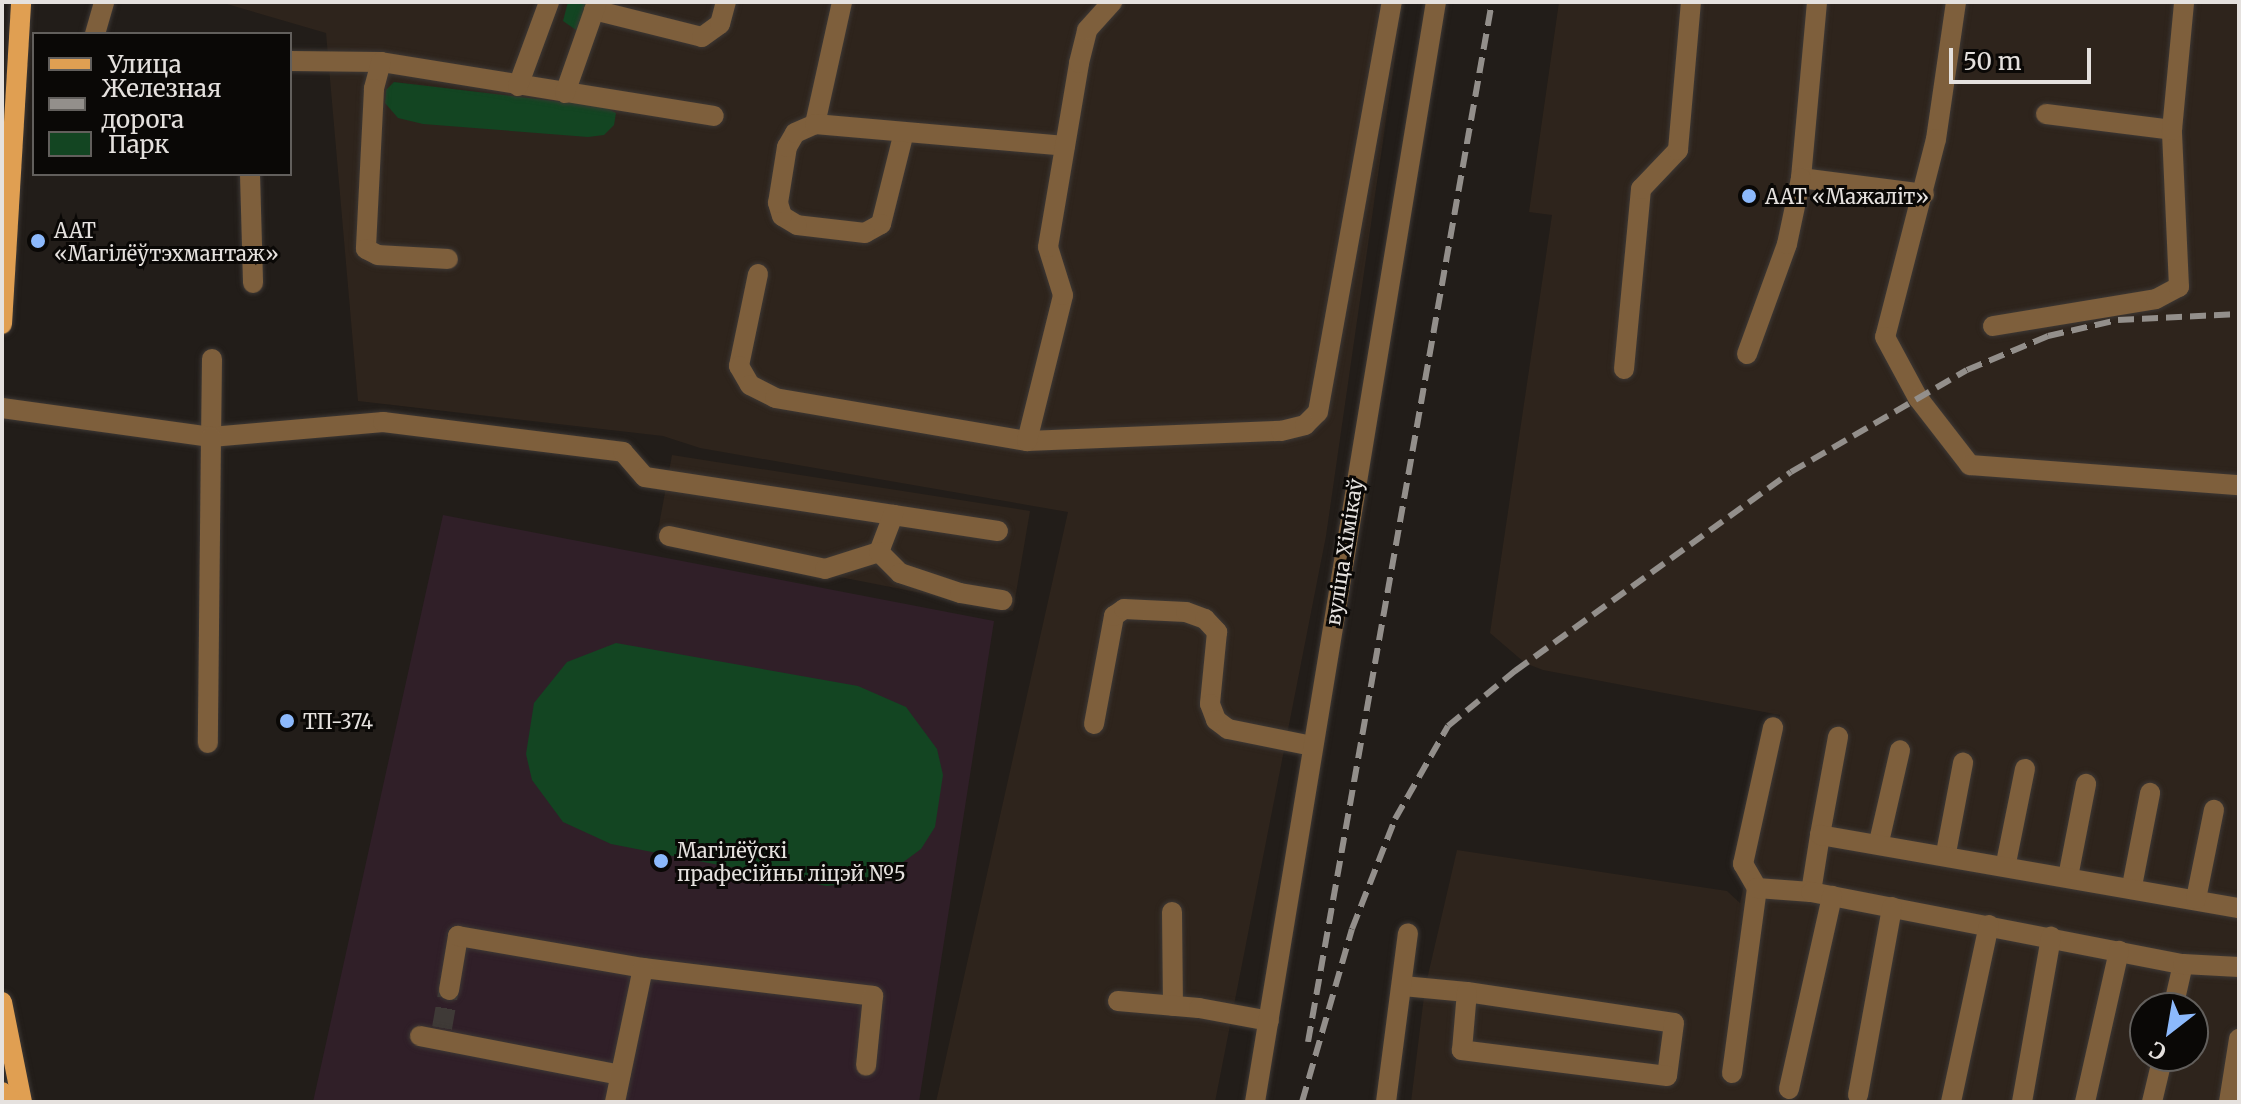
<!DOCTYPE html>
<html>
<head>
<meta charset="utf-8">
<style>
	body { margin:0 }
	#map { position:relative; width:2241px; height:1104px; overflow:hidden; background:#221d19; font-family:Merriweather,serif }
	div>[style] { position:absolute }
	.built>* { inset:0; background:#2e241c }
	.education>* { inset:0; background:#301f28 }
	.green>* { inset:0; background:#134522 }
	.minor-tunnel>* { height:20px; margin-top:-10px; transform-origin:0; background:repeating-linear-gradient(90deg,#3f3a37 0 20px,transparent 0 30px) }
	.roads { filter:drop-shadow(0 0 2px #3d3835) drop-shadow(0 0 2px #3d3835) }
	.minor>* { height:20px; margin:-10px; padding:0 10px; transform-origin:10px; border-radius:10px; background:#7e5f3c }
	.major>* { height:20px; margin:-10px; padding:0 10px; transform-origin:10px; border-radius:10px; background:#e09f52 }
	.rail>* { height:6px; margin-top:-3px; transform-origin:0; background:repeating-linear-gradient(90deg,#938f8b 0 16px,transparent 0 24px) }
	.dots>* { width:22px; height:22px; translate:-50% -50%; box-sizing:border-box; border:4px solid #0a0806; border-radius:50% }
	span { translate:-50% -50%; white-space:nowrap; text-align:center; line-height:1.15; -webkit-text-stroke:6px #0a0806; paint-order:stroke }
	.poi-label { font-size:20px; color:#e5e1de }
	.left { translate:0 -50%; text-align:left }
	.street-label { font-size:20px; color:#e5e1de }
	.frame { position:absolute; inset:0; border:4px solid #e5e1de; pointer-events:none }
	.legend { position:absolute; left:32px; top:32px; width:260px; height:144px; box-sizing:border-box; background:#0a0806; border:2px solid #625f5c; margin:0; padding:10px 14px; list-style:none; font-size:24px; color:#e5e1de }
	.legend li { display:flex; align-items:center; gap:16px; height:40px }
	.legend b { width:40px; border:2px solid #625f5c }
	.north { position:absolute; left:2129px; top:992px; width:80px; height:80px; box-sizing:border-box; background:#0a0806; border:2px solid #625f5c; border-radius:50%; rotate:211deg; font-size:22px; font-weight:700; line-height:32px; text-align:center; color:#e5e1de }
	.north::after { content:''; display:block; margin:auto; width:28px; height:36px; background:#8cb9fc; clip-path:polygon(50% 0,100% 100%,50% 72%,0 100%) }
	.scale { position:absolute; left:1949px; top:48px; width:142px; height:36px; box-sizing:border-box; border:4px solid #e5e1de; border-top:0; padding-left:10px; font-size:24px; line-height:28px; white-space:nowrap; color:#e5e1de; -webkit-text-stroke:6px #0a0806; paint-order:stroke }
</style>
</head>
<body>
<div id="map">
	<div class="built">
		<i style="clip-path:polygon(220px 2px,1403px 2px,1326px 536px,1215px 1102px,936px 1102px,1068px 512px,700px 448px,663px 436px,358px 401px,326px 33px)"></i>
		<i style="clip-path:polygon(evenodd,1559px 2px,2239px 2px,2239px 1102px,1411px 1102px,1425px 988px,1457px 850px,1727px 891px,1740px 903px,1780px 715px,1543px 670px,1525px 663px,1490px 633px,1552px 215px,1529px 212px,1559px 2px,2145px 1008px,2193px 1008px,2193px 1056px,2145px 1056px,2145px 1008px)"></i>
		<i style="clip-path:polygon(672px 455px,1030px 511px,1013px 611px,656px 541px)"></i>
	</div>
	<div class="education">
		<i style="clip-path:polygon(443px 515px,994px 621px,919px 1102px,313px 1102px)"></i>
	</div>
	<div class="green">
		<i style="clip-path:polygon(568px 2px,590px 2px,584px 25px,576px 30px,563px 21px)"></i>
		<i style="clip-path:polygon(394px 82px,605px 107px,616px 113px,614px 125px,604px 135px,588px 137px,423px 124px,398px 118px,385px 103px,386px 90px)"></i>
		<i style="clip-path:polygon(616px 643px,858px 686px,906px 707px,937px 749px,943px 775px,935px 827px,921px 849px,879px 880px,827px 886px,611px 844px,563px 822px,532px 780px,526px 754px,534px 703px,567px 662px)"></i>
	</div>
	<div class="minor-tunnel">
		<i style="left:442px;top:1028px;width:39px;rotate:-80deg"></i>
	</div>
	<div class="roads">
		<div class="minor">
			<i style="left:1817px;top:2px;width:177px;rotate:95.2deg"></i>
			<i style="left:1801px;top:178px;width:124px;rotate:7.4deg"></i>
			<i style="left:1956px;top:2px;width:138px;rotate:98.3deg"></i>
			<i style="left:1936px;top:139px;width:204px;rotate:104.4deg"></i>
			<i style="left:1885px;top:337px;width:69px;rotate:61.6deg"></i>
			<i style="left:1918px;top:398px;width:85px;rotate:52.2deg"></i>
			<i style="left:1970px;top:465px;width:270px;rotate:4.3deg"></i>
			<i style="left:594px;top:10px;width:111px;rotate:14deg"></i>
			<i style="left:702px;top:37px;width:22px;rotate:-36deg"></i>
			<i style="left:720px;top:24px;width:23px;rotate:-75deg"></i>
			<i style="left:95px;top:34px;width:33px;rotate:-74deg"></i>
			<i style="left:290px;top:61px;width:91px;rotate:0.6deg"></i>
			<i style="left:381px;top:62px;width:337px;rotate:9.2deg"></i>
			<i style="left:381px;top:62px;width:28px;rotate:105deg"></i>
			<i style="left:374px;top:89px;width:160px;rotate:92.9deg"></i>
			<i style="left:366px;top:249px;width:13px;rotate:27deg"></i>
			<i style="left:378px;top:255px;width:70px;rotate:3.3deg"></i>
			<i style="left:518px;top:86px;width:90px;rotate:-69.7deg"></i>
			<i style="left:565px;top:93px;width:96px;rotate:-70.6deg"></i>
			<i style="left:2046px;top:114px;width:127px;rotate:7.2deg"></i>
			<i style="left:815px;top:124px;width:125px;rotate:-77.5deg"></i>
			<i style="left:904px;top:132px;width:95px;rotate:104deg"></i>
			<i style="left:881px;top:224px;width:18px;rotate:151deg"></i>
			<i style="left:865px;top:233px;width:68px;rotate:-173.3deg"></i>
			<i style="left:797px;top:225px;width:17px;rotate:-149deg"></i>
			<i style="left:782px;top:216px;width:14px;rotate:-107deg"></i>
			<i style="left:778px;top:203px;width:57px;rotate:-80.9deg"></i>
			<i style="left:787px;top:147px;width:16px;rotate:-60deg"></i>
			<i style="left:795px;top:133px;width:22px;rotate:-24deg"></i>
			<i style="left:815px;top:124px;width:251px;rotate:5deg"></i>
			<i style="left:250px;top:174px;width:109px;rotate:88.4deg"></i>
			<i style="left:758px;top:274px;width:94px;rotate:101.7deg"></i>
			<i style="left:739px;top:366px;width:22px;rotate:60deg"></i>
			<i style="left:750px;top:385px;width:28px;rotate:27deg"></i>
			<i style="left:775px;top:398px;width:256px;rotate:9.7deg"></i>
			<i style="left:1027px;top:441px;width:254px;rotate:-2.3deg"></i>
			<i style="left:1281px;top:431px;width:25px;rotate:-14deg"></i>
			<i style="left:1305px;top:425px;width:18px;rotate:-45deg"></i>
			<i style="left:1318px;top:412px;width:417px;rotate:-79.8deg"></i>
			<i style="left:1993px;top:326px;width:165px;rotate:-9.4deg"></i>
			<i style="left:2156px;top:299px;width:26px;rotate:-28deg"></i>
			<i style="left:2179px;top:287px;width:157px;rotate:-92.6deg"></i>
			<i style="left:2172px;top:130px;width:129px;rotate:-84.6deg"></i>
			<i style="left:1747px;top:354px;width:117px;rotate:-70deg"></i>
			<i style="left:1787px;top:244px;width:67px;rotate:-78deg"></i>
			<i style="left:212px;top:359px;width:78px;rotate:90.7deg"></i>
			<i style="left:211px;top:437px;width:173px;rotate:-5deg"></i>
			<i style="left:383px;top:422px;width:242px;rotate:7.1deg"></i>
			<i style="left:623px;top:452px;width:33px;rotate:49deg"></i>
			<i style="left:645px;top:477px;width:357px;rotate:8.7deg"></i>
			<i style="left:1624px;top:369px;width:181px;rotate:-84.6deg"></i>
			<i style="left:1641px;top:189px;width:54px;rotate:-46.5deg"></i>
			<i style="left:1678px;top:150px;width:149px;rotate:-85deg"></i>
			<i style="left:2px;top:408px;width:211px;rotate:7.9deg"></i>
			<i style="left:211px;top:437px;width:306px;rotate:90.6deg"></i>
			<i style="left:1027px;top:441px;width:150px;rotate:-76.1deg"></i>
			<i style="left:1063px;top:295px;width:50px;rotate:-107.4deg"></i>
			<i style="left:1048px;top:247px;width:187px;rotate:-80.4deg"></i>
			<i style="left:1079px;top:63px;width:34px;rotate:-76deg"></i>
			<i style="left:1087px;top:30px;width:38px;rotate:-48deg"></i>
			<i style="left:669px;top:536px;width:159px;rotate:11.9deg"></i>
			<i style="left:825px;top:569px;width:57px;rotate:-17.5deg"></i>
			<i style="left:879px;top:552px;width:40px;rotate:-69deg"></i>
			<i style="left:879px;top:552px;width:30px;rotate:45deg"></i>
			<i style="left:900px;top:573px;width:63px;rotate:18.4deg"></i>
			<i style="left:960px;top:593px;width:43px;rotate:9.5deg"></i>
			<i style="left:1094px;top:724px;width:110px;rotate:-79.5deg"></i>
			<i style="left:1114px;top:616px;width:12px;rotate:-35deg"></i>
			<i style="left:1124px;top:609px;width:62px;rotate:2.8deg"></i>
			<i style="left:1186px;top:612px;width:20px;rotate:20deg"></i>
			<i style="left:1205px;top:619px;width:18px;rotate:47deg"></i>
			<i style="left:1217px;top:632px;width:72px;rotate:95.6deg"></i>
			<i style="left:1210px;top:704px;width:17px;rotate:69deg"></i>
			<i style="left:1216px;top:720px;width:15px;rotate:37deg"></i>
			<i style="left:1228px;top:729px;width:86px;rotate:11.4deg"></i>
			<i style="left:1820px;top:835px;width:100px;rotate:-79.6deg"></i>
			<i style="left:1879px;top:842px;width:94px;rotate:-77.1deg"></i>
			<i style="left:1946px;top:853px;width:92px;rotate:-79.3deg"></i>
			<i style="left:2006px;top:863px;width:96px;rotate:-78.6deg"></i>
			<i style="left:2068px;top:877px;width:95px;rotate:-79deg"></i>
			<i style="left:2132px;top:886px;width:95px;rotate:-79deg"></i>
			<i style="left:1757px;top:888px;width:28px;rotate:-120deg"></i>
			<i style="left:1743px;top:864px;width:140px;rotate:-77.6deg"></i>
			<i style="left:1811px;top:892px;width:58px;rotate:-81deg"></i>
			<i style="left:1820px;top:835px;width:425px;rotate:9.9deg"></i>
			<i style="left:2196px;top:899px;width:91px;rotate:-78.6deg"></i>
			<i style="left:1172px;top:912px;width:94px;rotate:89.4deg"></i>
			<i style="left:1403px;top:986px;width:64px;rotate:5.4deg"></i>
			<i style="left:1467px;top:992px;width:209px;rotate:8.5deg"></i>
			<i style="left:1674px;top:1023px;width:53px;rotate:97.5deg"></i>
			<i style="left:1667px;top:1076px;width:207px;rotate:-172.8deg"></i>
			<i style="left:1462px;top:1050px;width:58px;rotate:-85.1deg"></i>
			<i style="left:449px;top:990px;width:55px;rotate:-80.5deg"></i>
			<i style="left:458px;top:936px;width:188px;rotate:9.8deg"></i>
			<i style="left:643px;top:968px;width:232px;rotate:6.9deg"></i>
			<i style="left:873px;top:996px;width:70px;rotate:95.7deg"></i>
			<i style="left:1118px;top:1001px;width:81px;rotate:4.9deg"></i>
			<i style="left:1199px;top:1008px;width:71px;rotate:10.5deg"></i>
			<i style="left:2173px;top:1008px;width:45px;rotate:-77.2deg"></i>
			<i style="left:420px;top:1036px;width:204px;rotate:11deg"></i>
			<i style="left:1732px;top:1073px;width:187px;rotate:-82.3deg"></i>
			<i style="left:1757px;top:888px;width:54px;rotate:4.2deg"></i>
			<i style="left:1811px;top:892px;width:379px;rotate:11deg"></i>
			<i style="left:2183px;top:964px;width:56px;rotate:3.1deg"></i>
			<i style="left:1789px;top:1089px;width:198px;rotate:-77.4deg"></i>
			<i style="left:1858px;top:1095px;width:191px;rotate:-79.7deg"></i>
			<i style="left:615px;top:1102px;width:137px;rotate:-78.2deg"></i>
			<i style="left:1255px;top:1102px;width:1115px;rotate:-80.66deg"></i>
			<i style="left:1386px;top:1102px;width:170px;rotate:-82.6deg"></i>
			<i style="left:1951px;top:1102px;width:181px;rotate:-77.9deg"></i>
			<i style="left:2022px;top:1102px;width:168px;rotate:-80deg"></i>
			<i style="left:2085px;top:1102px;width:155px;rotate:-77.3deg"></i>
			<i style="left:2152px;top:1102px;width:47px;rotate:-76.6deg"></i>
			<i style="left:2229px;top:1102px;width:64px;rotate:-81deg"></i>
		</div>
		<div class="major">
			<i style="left:2px;top:324px;width:323px;rotate:-86.6deg"></i>
			<i style="left:2px;top:1002px;width:102px;rotate:78.7deg"></i>
			<i style="left:2px;top:1092px;width:13px;rotate:48deg"></i>
		</div>
	</div>
	<div class="rail">
		<i style="left:1308px;top:1042px;width:1056px;rotate:-79.97deg"></i>
		<i style="left:1302px;top:1102px;width:180px;rotate:-73.9deg"></i>
		<i style="left:1352px;top:929px;width:118px;rotate:-68.6deg"></i>
		<i style="left:1395px;top:819px;width:107px;rotate:-60.3deg"></i>
		<i style="left:1448px;top:726px;width:87px;rotate:-39.4deg"></i>
		<i style="left:1515px;top:671px;width:340px;rotate:-35.8deg"></i>
		<i style="left:1791px;top:472px;width:203px;rotate:-30.1deg"></i>
		<i style="left:1967px;top:370px;width:88px;rotate:-22.8deg"></i>
		<i style="left:2048px;top:336px;width:72px;rotate:-12.9deg"></i>
		<i style="left:2118px;top:320px;width:121px;rotate:-2.8deg"></i>
	</div>
	<div class="dots">
		<i style="left:1749px;top:196px;background:#8cb9fc"></i>
		<i style="left:38px;top:241px;background:#8cb9fc"></i>
		<i style="left:287px;top:721px;background:#8cb9fc"></i>
		<i style="left:661px;top:861px;background:#8cb9fc"></i>
	</div>
	<div class="poi-label">
		<span class="left" style="left:1765px;top:196px">ААТ «Мажаліт»</span>
		<span class="left" style="left:54px;top:242px">ААТ<br>«Магілёўтэхмантаж»</span>
		<span class="left" style="left:303px;top:721px">ТП-374</span>
		<span class="left" style="left:677px;top:862px">Магілёўскі<br>прафесійны ліцэй №5</span>
	</div>
	<div class="street-label">
		<span style="left:1344px;top:552px;rotate:-81deg">вуліца Хімікаў</span>
	</div>
	<div class="frame"></div>
	<ul class="legend">
	<li><b style="height:10px;background:#e09f52"></b>Улица</li>
	<li><b style="height:10px;background:#938f8b"></b>Железная дорога</li>
	<li><b style="height:22px;background:#134522"></b>Парк</li>
	</ul>
	<div class="north">С</div>
	<div class="scale">50 m</div>
</div>
</body>
</html>
